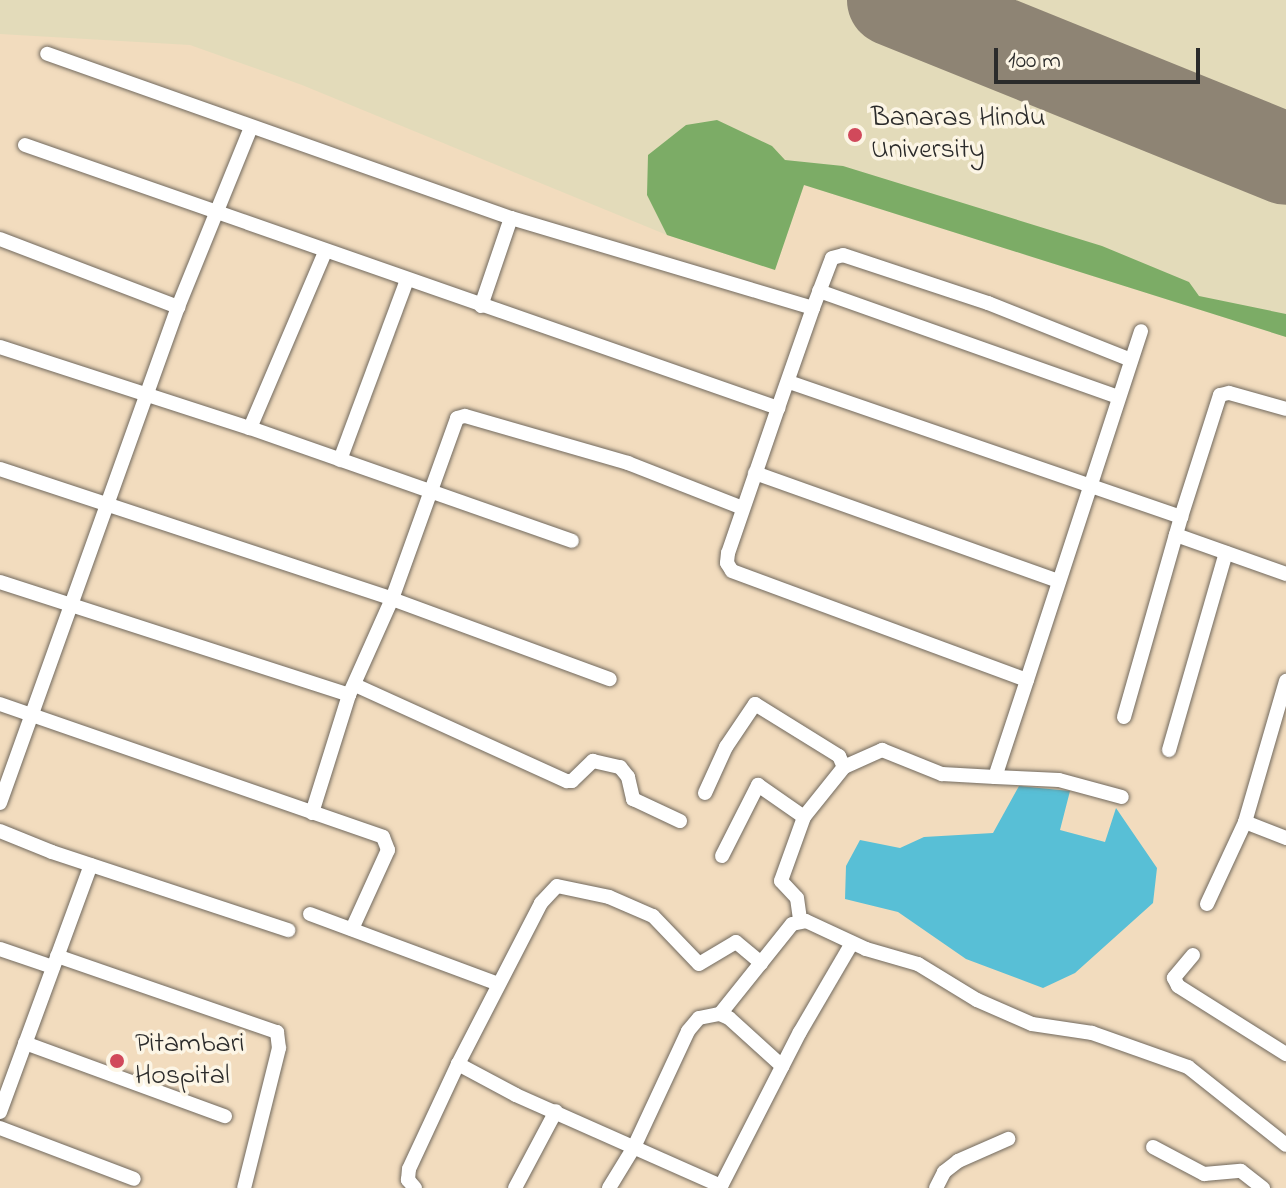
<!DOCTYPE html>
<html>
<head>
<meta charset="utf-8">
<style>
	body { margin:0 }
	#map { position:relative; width:1286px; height:1188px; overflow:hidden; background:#f2dcbe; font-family:"Indie Flower",sans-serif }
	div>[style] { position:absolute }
	.built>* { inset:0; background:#e3dbba }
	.forest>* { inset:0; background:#7cac66 }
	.water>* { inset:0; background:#58bfd6 }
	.runway>* { height:92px; margin:-46px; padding:0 46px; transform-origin:46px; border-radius:46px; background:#8e8474 }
	.roads { filter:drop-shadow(0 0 2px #71695e) drop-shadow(0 0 2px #71695e) }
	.street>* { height:14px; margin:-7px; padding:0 7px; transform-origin:7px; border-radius:7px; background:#fff }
	.dots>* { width:22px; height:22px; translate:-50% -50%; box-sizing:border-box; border:4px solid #fcf5e5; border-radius:50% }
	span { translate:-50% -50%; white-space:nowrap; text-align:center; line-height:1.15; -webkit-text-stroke:7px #fcf5e5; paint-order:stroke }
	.poi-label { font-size:28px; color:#2b2b2b }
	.left { translate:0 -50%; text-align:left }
	.scale { position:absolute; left:994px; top:48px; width:206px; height:36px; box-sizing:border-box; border:4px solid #2b2b2b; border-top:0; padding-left:10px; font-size:24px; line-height:28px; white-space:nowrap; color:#2b2b2b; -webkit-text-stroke:6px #fcf5e5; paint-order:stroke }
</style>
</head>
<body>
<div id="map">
	<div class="built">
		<i style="clip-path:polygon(0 0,1286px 0,1286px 337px,804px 185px,775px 270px,667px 235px,302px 85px,190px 45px,0 34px)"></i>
	</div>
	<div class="forest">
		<i style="clip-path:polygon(717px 120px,772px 146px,785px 160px,843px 166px,1102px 246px,1189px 282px,1199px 296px,1286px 314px,1286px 337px,804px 185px,775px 270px,667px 235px,647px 195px,648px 155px,686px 125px)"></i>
	</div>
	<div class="water">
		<i style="clip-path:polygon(1019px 786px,1070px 791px,1060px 830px,1105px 842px,1116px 808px,1157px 868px,1153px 903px,1075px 973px,1043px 988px,966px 959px,898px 912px,845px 899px,846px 866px,860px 840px,900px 848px,924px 837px,993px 833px)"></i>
	</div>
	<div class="runway">
		<i style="left:893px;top:0;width:424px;rotate:22deg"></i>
	</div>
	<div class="roads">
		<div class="street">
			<i style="left:25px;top:145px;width:798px;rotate:19.25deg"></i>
			<i style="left:778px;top:408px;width:106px;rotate:-70.7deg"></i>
			<i style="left:813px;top:308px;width:315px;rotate:-163.4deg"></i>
			<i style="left:511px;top:218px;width:492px;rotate:-160.5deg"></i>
			<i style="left:0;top:239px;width:191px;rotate:20.9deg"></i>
			<i style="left:819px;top:291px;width:317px;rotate:19.5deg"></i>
			<i style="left:481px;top:306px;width:93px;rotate:-71.2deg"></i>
			<i style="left:813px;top:308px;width:53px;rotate:-69.2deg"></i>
			<i style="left:832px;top:258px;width:11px;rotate:-15deg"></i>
			<i style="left:843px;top:255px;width:153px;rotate:18.3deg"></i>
			<i style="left:988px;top:303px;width:154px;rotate:21.7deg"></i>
			<i style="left:0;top:347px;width:263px;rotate:18deg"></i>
			<i style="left:250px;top:428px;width:191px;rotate:-66.9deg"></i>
			<i style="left:789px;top:382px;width:415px;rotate:19deg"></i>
			<i style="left:1181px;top:517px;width:19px;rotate:106deg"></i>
			<i style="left:1176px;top:535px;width:117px;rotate:19.5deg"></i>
			<i style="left:778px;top:408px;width:153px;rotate:109deg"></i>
			<i style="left:728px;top:553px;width:10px;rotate:96deg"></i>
			<i style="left:727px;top:563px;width:9px;rotate:58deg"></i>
			<i style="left:732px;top:571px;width:314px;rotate:20.3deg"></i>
			<i style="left:1027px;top:680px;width:367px;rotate:-71.9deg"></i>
			<i style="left:250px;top:428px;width:341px;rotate:19.3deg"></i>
			<i style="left:340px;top:460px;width:192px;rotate:-69.6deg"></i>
			<i style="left:0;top:469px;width:413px;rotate:18.3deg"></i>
			<i style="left:392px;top:599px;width:232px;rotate:20.2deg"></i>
			<i style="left:755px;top:473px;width:322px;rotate:19.6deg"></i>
			<i style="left:1181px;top:517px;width:128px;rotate:-72.3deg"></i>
			<i style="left:1220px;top:395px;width:9px;rotate:-13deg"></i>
			<i style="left:1229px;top:393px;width:59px;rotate:15.7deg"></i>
			<i style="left:0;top:582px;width:367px;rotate:17.9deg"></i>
			<i style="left:349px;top:695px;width:105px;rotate:-65.9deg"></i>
			<i style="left:392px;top:599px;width:192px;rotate:-70.2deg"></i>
			<i style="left:457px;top:418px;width:8px;rotate:-14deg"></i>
			<i style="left:465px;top:416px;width:170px;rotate:16.1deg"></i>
			<i style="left:628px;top:463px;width:123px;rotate:21.4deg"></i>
			<i style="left:355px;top:685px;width:233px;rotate:24.4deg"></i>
			<i style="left:567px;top:781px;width:5px"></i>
			<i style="left:572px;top:781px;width:29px;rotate:-44deg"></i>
			<i style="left:593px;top:761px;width:28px;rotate:13deg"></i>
			<i style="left:620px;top:767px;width:13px;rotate:51deg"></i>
			<i style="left:628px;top:777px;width:23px;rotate:77deg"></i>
			<i style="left:633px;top:799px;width:52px;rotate:25.1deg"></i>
			<i style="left:0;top:704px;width:405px;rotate:19.1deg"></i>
			<i style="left:383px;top:837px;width:14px;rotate:69deg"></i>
			<i style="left:388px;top:850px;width:87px;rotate:114.5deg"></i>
			<i style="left:1124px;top:717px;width:189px;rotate:-74.1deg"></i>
			<i style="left:1169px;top:750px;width:205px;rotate:-73.9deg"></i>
			<i style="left:844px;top:767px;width:42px;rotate:-24.1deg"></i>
			<i style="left:882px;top:750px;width:65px;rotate:21.8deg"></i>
			<i style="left:942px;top:774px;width:53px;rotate:3.2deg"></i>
			<i style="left:995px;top:777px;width:102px;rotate:-71.7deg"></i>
			<i style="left:995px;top:777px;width:64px;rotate:2.7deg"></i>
			<i style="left:1059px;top:780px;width:65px;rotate:15.1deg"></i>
			<i style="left:705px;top:793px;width:51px;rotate:-65.5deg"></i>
			<i style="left:726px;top:747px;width:52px;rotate:-56deg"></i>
			<i style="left:755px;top:704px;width:99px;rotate:31.8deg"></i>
			<i style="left:839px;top:756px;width:12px;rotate:66deg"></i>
			<i style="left:844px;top:767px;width:64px;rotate:128.7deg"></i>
			<i style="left:804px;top:817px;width:68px;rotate:109.8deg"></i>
			<i style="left:781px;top:881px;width:23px;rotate:47deg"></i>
			<i style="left:797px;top:898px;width:22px;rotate:82deg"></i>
			<i style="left:0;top:803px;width:527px;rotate:-70.26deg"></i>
			<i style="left:178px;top:307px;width:194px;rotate:-67.9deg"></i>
			<i style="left:312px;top:813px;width:124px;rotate:-72.6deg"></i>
			<i style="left:1245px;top:822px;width:44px;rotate:21.3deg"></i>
			<i style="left:0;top:831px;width:56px;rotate:22deg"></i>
			<i style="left:52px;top:852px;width:249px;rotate:18.3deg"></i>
			<i style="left:722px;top:856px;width:80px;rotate:-63.1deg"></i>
			<i style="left:758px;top:785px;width:56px;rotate:34.8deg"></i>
			<i style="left:1207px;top:904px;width:90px;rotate:-65.1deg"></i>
			<i style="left:1245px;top:822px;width:147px;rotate:-73.8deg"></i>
			<i style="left:310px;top:914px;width:201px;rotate:20.4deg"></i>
			<i style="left:0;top:949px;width:56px;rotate:18.8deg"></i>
			<i style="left:1193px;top:955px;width:30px;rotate:130deg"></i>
			<i style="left:1174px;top:978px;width:9px;rotate:63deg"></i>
			<i style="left:1178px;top:986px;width:128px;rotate:32.2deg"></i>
			<i style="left:57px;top:956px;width:233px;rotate:19.1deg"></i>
			<i style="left:277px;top:1032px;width:16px;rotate:83deg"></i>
			<i style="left:279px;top:1048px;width:144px;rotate:104deg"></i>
			<i style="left:720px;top:1014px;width:115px;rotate:-51.3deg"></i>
			<i style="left:792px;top:924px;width:14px;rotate:-12deg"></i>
			<i style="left:806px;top:921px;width:66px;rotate:25deg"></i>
			<i style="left:866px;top:949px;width:54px;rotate:16.1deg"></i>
			<i style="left:918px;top:964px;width:69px;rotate:31.4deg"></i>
			<i style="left:977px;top:1000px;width:60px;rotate:23.6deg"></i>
			<i style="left:1032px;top:1024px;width:61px;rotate:8.5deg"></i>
			<i style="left:1092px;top:1033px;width:102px;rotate:19.5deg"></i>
			<i style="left:1188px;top:1067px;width:125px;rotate:38.5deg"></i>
			<i style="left:25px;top:1043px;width:213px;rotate:20.1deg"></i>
			<i style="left:0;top:1112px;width:263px;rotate:-69.8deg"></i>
			<i style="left:0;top:1128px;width:143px;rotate:20.8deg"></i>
			<i style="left:1153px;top:1147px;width:58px;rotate:27.9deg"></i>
			<i style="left:1204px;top:1174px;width:37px;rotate:-5deg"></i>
			<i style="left:1241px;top:1171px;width:28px;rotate:38deg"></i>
			<i style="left:721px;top:1186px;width:224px;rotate:-156.1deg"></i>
			<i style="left:516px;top:1095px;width:66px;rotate:-151.9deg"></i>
			<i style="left:458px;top:1064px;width:181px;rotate:-62.7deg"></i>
			<i style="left:541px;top:903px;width:23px;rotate:-47deg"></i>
			<i style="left:557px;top:886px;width:53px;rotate:11.9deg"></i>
			<i style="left:609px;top:897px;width:48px;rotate:23.4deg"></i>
			<i style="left:653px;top:916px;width:66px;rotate:46.2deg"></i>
			<i style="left:699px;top:964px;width:43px;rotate:-30.7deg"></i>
			<i style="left:736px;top:942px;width:33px;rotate:40deg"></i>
			<i style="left:415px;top:1188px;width:11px;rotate:-131deg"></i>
			<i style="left:408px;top:1180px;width:11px;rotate:-85deg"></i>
			<i style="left:409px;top:1169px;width:116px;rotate:-65deg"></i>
			<i style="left:515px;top:1188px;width:87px;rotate:-62deg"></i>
			<i style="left:609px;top:1188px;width:48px;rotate:-58.6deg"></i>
			<i style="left:634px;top:1147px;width:128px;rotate:-65deg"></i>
			<i style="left:688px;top:1031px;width:17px;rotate:-50deg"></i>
			<i style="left:699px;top:1018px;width:21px;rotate:-11deg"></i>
			<i style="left:720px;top:1014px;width:10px;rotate:24deg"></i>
			<i style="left:729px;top:1018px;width:72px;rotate:42.2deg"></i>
			<i style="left:720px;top:1188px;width:175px;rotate:-62.9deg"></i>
			<i style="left:800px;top:1032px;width:103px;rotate:-59.7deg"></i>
			<i style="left:936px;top:1188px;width:18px;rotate:-63deg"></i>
			<i style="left:944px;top:1172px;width:18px;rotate:-38deg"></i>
			<i style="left:958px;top:1161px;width:55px;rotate:-23.7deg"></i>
		</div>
	</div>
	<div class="dots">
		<i style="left:855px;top:135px;background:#d1495b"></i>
		<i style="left:117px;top:1061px;background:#d1495b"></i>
	</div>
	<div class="poi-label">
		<span class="left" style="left:871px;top:135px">Banaras Hindu<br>University</span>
		<span class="left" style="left:135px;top:1061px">Pitambari<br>Hospital</span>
	</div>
	<div class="scale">100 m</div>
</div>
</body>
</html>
